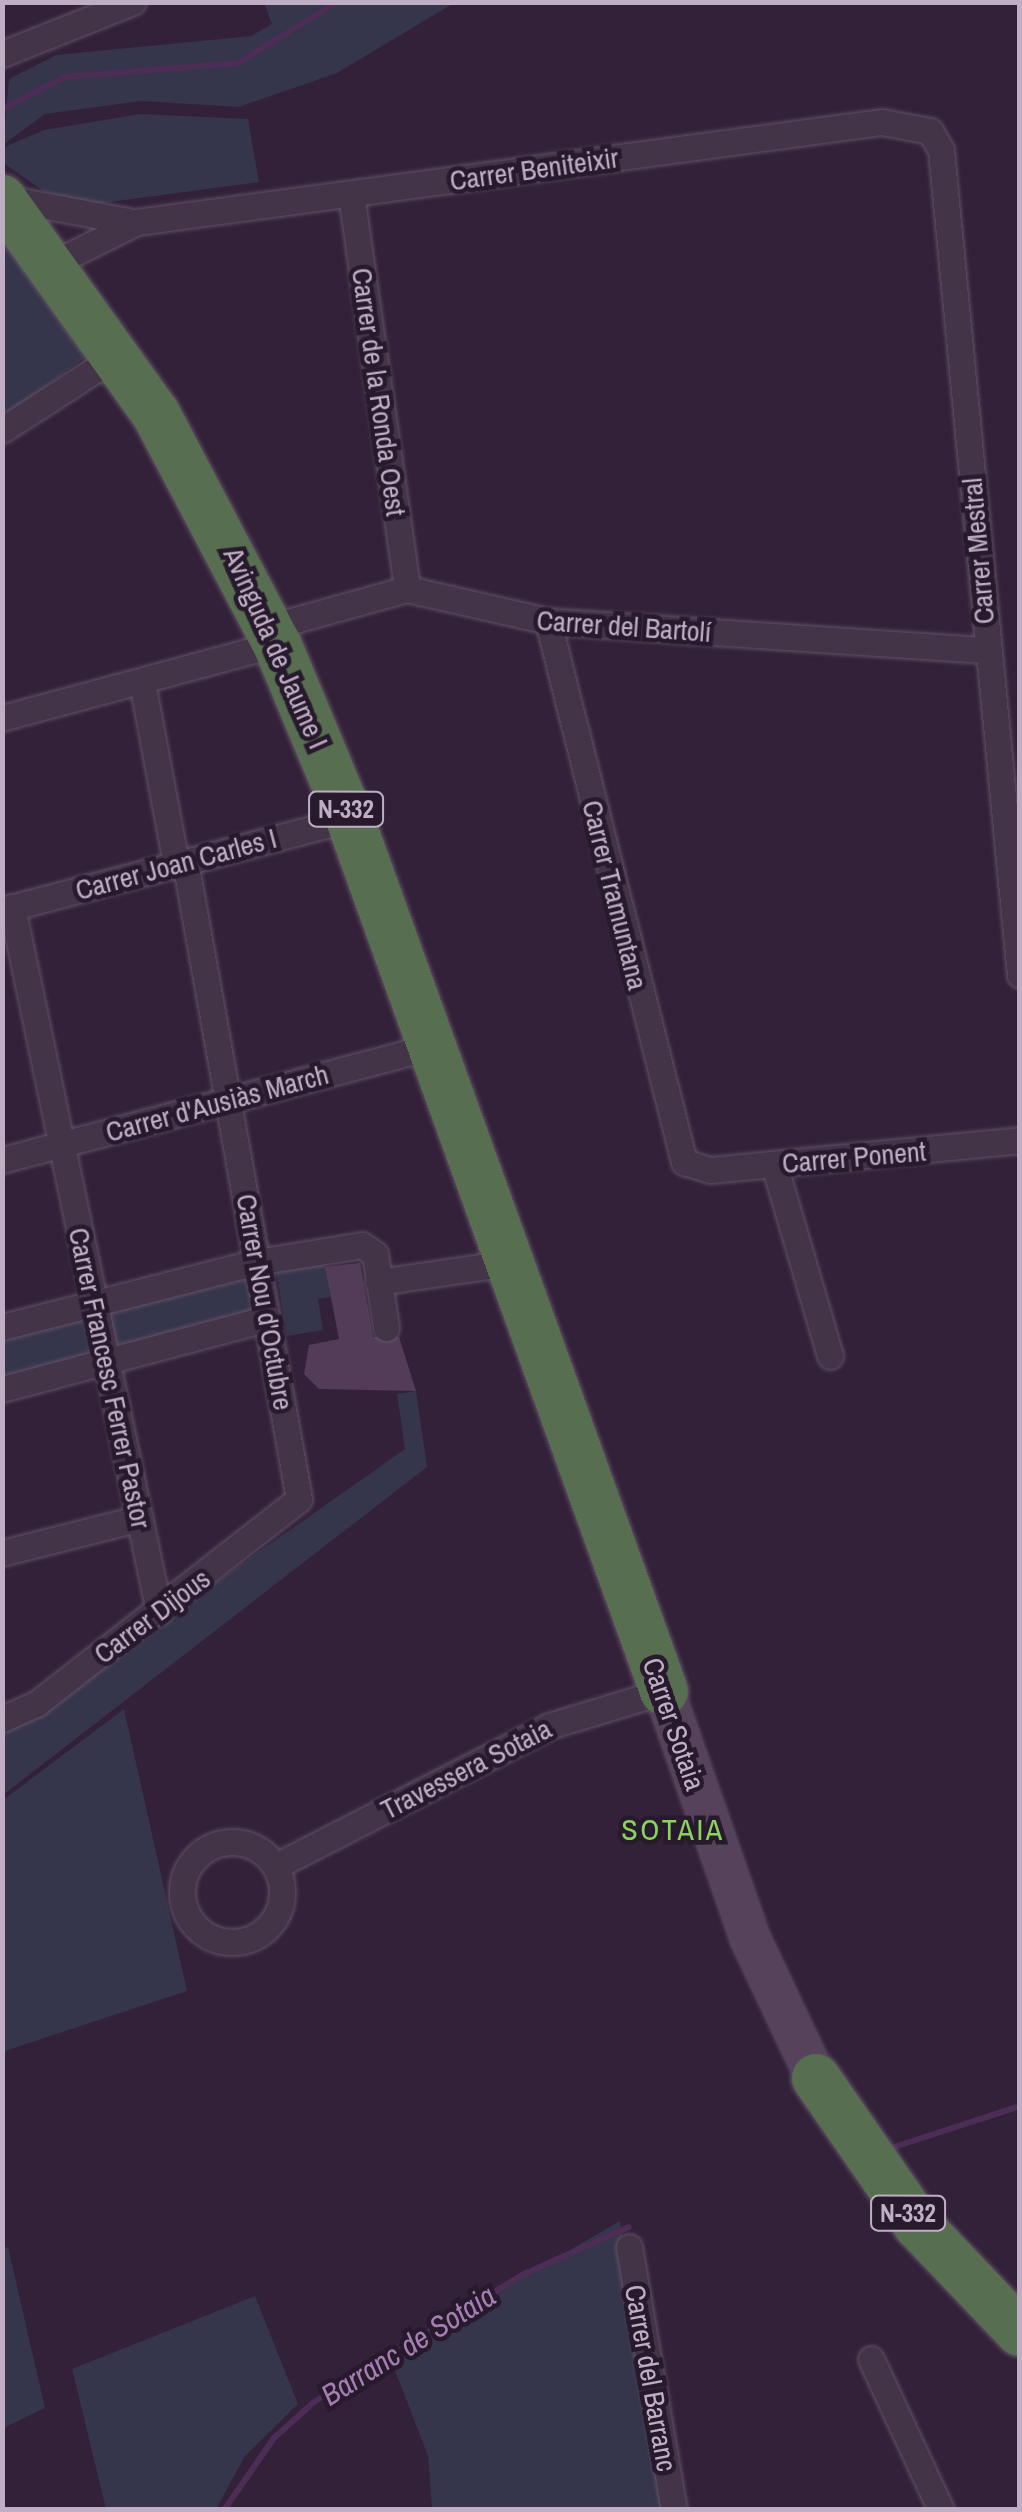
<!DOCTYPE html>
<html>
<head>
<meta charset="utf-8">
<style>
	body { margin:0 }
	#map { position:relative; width:1022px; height:2512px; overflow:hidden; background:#322138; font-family:"Archivo Narrow",sans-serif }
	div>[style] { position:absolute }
	.green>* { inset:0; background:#35354b }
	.stream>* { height:6px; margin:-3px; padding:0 3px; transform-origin:3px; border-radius:3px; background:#4c2d56 }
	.building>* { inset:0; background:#523c58 }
	.roads { filter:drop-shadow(0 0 2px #615166) drop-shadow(0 0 2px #615166) }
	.street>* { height:25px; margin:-12.5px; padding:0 12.5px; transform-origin:12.5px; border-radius:12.5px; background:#433448 }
	.street>.ring { margin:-12.5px; padding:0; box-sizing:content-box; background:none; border:25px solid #433448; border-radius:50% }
	.secondary>* { height:38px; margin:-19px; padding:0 19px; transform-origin:19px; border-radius:19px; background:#56425b }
	.highway>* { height:48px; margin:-24px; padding:0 24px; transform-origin:24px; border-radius:24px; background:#576e51 }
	span { translate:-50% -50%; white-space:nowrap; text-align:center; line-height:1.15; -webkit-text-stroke:9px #281a2d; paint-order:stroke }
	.shield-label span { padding:2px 8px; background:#281a2d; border:2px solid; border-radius:8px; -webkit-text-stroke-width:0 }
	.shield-label { font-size:25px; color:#c0aec5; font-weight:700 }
	.street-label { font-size:28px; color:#c0aec5 }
	.neighbourhood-label { font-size:30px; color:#8bd35c; letter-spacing:2.5px }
	.water-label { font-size:30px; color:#a57eb2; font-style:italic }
	.frame { position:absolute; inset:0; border:5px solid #c0aec5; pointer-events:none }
</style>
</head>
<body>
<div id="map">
	<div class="green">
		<i style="clip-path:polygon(264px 3px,454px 3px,337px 73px,239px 107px,141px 101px,45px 114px,3px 145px,9px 79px,56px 55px,251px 36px,272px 24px)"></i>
		<i style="clip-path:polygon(140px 114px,248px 119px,259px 182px,95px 204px,45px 192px,3px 163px,2px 148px,44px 130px)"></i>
		<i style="clip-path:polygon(3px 236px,91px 353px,3px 418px)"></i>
		<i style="clip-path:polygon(325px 1263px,331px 1297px,318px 1299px,323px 1330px,287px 1336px,276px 1270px)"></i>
		<i style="clip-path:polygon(252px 1275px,259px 1313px,116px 1348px,108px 1311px)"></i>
		<i style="clip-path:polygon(84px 1317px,93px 1357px,3px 1380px,3px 1338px)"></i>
		<i style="clip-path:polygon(416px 1391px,427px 1467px,3px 1795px,3px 1732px,405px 1449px,397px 1394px)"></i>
		<i style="clip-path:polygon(124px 1709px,187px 1991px,5px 2051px,3px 1800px)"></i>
		<i style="clip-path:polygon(620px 2221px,664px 2509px,432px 2509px,428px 2456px,389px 2355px)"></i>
		<i style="clip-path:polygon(8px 2247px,45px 2408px,3px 2428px,2px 2249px)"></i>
		<i style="clip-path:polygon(255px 2296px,298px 2404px,245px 2456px,216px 2509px,106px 2509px,72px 2369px)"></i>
	</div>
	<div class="stream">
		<i style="left:2px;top:109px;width:71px;rotate:-26.9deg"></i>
		<i style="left:65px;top:77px;width:174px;rotate:-4.6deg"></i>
		<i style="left:238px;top:63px;width:116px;rotate:-31.6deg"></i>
		<i style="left:888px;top:2149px;width:139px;rotate:-18deg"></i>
		<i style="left:224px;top:2510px;width:88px;rotate:-55.2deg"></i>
		<i style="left:274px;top:2438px;width:54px;rotate:-42deg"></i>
		<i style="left:314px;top:2402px;width:244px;rotate:-31.4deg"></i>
		<i style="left:522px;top:2275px;width:117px;rotate:-24.2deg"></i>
	</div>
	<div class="building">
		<i style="clip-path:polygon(360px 1263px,373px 1337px,399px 1337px,416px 1391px,319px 1389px,304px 1374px,309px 1345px,339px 1339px,325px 1267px)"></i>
	</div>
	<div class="roads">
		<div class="street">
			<i style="left:2px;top:54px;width:141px;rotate:-21.7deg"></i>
			<i style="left:351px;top:194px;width:399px;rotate:81.9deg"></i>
			<i style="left:10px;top:199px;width:119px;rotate:10.6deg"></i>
			<i style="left:52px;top:264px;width:95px;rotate:-26.3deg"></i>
			<i style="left:137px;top:222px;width:752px;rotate:-7.65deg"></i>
			<i style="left:882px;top:122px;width:49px;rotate:10.6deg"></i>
			<i style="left:930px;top:131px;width:22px;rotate:60deg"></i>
			<i style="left:941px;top:150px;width:829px;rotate:84.53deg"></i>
			<i style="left:2px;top:430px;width:138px;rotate:-32.9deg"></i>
			<i style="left:548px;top:621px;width:558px;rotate:75.89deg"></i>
			<i style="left:684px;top:1162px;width:27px;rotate:17deg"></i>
			<i style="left:710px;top:1170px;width:311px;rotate:-5.5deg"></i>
			<i style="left:270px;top:627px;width:142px;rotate:-15.5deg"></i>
			<i style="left:407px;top:589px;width:145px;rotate:12.8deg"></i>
			<i style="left:548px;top:621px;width:439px;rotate:3.8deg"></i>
			<i style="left:142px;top:682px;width:184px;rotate:79.4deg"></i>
			<i style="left:2px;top:718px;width:285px;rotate:-15.1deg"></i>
			<i style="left:12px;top:907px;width:720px;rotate:78.22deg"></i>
			<i style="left:2px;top:910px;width:360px;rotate:-14.7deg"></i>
			<i style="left:2px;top:1160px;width:444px;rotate:-14.8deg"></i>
			<i style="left:774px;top:1164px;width:200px;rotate:73.7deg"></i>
			<i style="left:378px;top:1282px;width:132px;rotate:-8.3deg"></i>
			<i style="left:2px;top:1327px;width:263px;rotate:-14.3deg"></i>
			<i style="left:257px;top:1262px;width:106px;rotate:-9.2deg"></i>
			<i style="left:362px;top:1245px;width:16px;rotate:35deg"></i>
			<i style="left:375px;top:1254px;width:75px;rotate:81.5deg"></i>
			<i style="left:2px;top:1389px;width:275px;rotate:-14.9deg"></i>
			<i style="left:2px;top:1553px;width:142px;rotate:-14.2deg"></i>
			<i style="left:2px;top:1719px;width:37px;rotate:-24deg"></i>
			<i style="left:36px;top:1704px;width:333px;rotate:-37.9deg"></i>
			<i style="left:299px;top:1499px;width:648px;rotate:-100.13deg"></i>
			<i class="ring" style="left:182px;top:1842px;width:75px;height:75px"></i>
			<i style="left:276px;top:1866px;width:307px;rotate:-27.1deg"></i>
			<i style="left:549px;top:1726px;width:120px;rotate:-16.9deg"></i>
			<i style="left:629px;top:2247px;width:267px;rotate:80.3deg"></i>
			<i style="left:871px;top:2359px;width:166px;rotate:65.1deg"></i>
		</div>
		<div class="secondary">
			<i style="left:664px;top:1691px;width:262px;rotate:70.8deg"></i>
			<i style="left:750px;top:1938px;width:155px;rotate:64.8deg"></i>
		</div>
		<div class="highway">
			<i style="left:2px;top:199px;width:264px;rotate:54.4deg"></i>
			<i style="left:156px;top:414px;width:260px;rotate:62.3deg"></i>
			<i style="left:277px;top:644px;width:190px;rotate:67.4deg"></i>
			<i style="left:350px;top:819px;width:927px;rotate:70.2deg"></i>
			<i style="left:816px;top:2078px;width:178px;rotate:55.3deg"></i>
			<i style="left:917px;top:2224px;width:149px;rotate:46.4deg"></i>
		</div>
	</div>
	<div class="shield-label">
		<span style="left:346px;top:809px">N-332</span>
		<span style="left:908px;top:2213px">N-332</span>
	</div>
	<div class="street-label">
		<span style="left:534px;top:169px;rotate:-8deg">Carrer Beniteixir</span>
		<span style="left:379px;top:392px;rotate:82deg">Carrer de la Ronda Oest</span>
		<span style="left:978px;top:551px;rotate:-95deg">Carrer Mestral</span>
		<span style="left:624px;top:626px;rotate:4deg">Carrer del Bartolí</span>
		<span style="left:276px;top:648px;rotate:66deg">Avinguda de Jaume I</span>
		<span style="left:176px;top:864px;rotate:-15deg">Carrer Joan Carles I</span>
		<span style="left:615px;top:895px;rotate:76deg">Carrer Tramuntana</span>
		<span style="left:217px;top:1103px;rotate:-15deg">Carrer d'Ausiàs March</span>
		<span style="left:854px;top:1157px;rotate:-5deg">Carrer Ponent</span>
		<span style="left:265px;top:1302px;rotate:80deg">Carrer Nou d'Octubre</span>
		<span style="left:110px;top:1378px;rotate:78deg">Carrer Francesc Ferrer Pastor</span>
		<span style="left:152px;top:1616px;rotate:-37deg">Carrer Dijous</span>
		<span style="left:674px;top:1724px;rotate:71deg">Carrer Sotaia</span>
		<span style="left:466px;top:1769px;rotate:-27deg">Travessera Sotaia</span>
		<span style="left:651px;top:2378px;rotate:80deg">Carrer del Barranc</span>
	</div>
	<div class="neighbourhood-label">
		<span style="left:673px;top:1829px">SOTAIA</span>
	</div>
	<div class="water-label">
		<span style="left:408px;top:2345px;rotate:-32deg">Barranc de Sotaia</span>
	</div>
	<div class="frame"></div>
</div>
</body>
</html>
